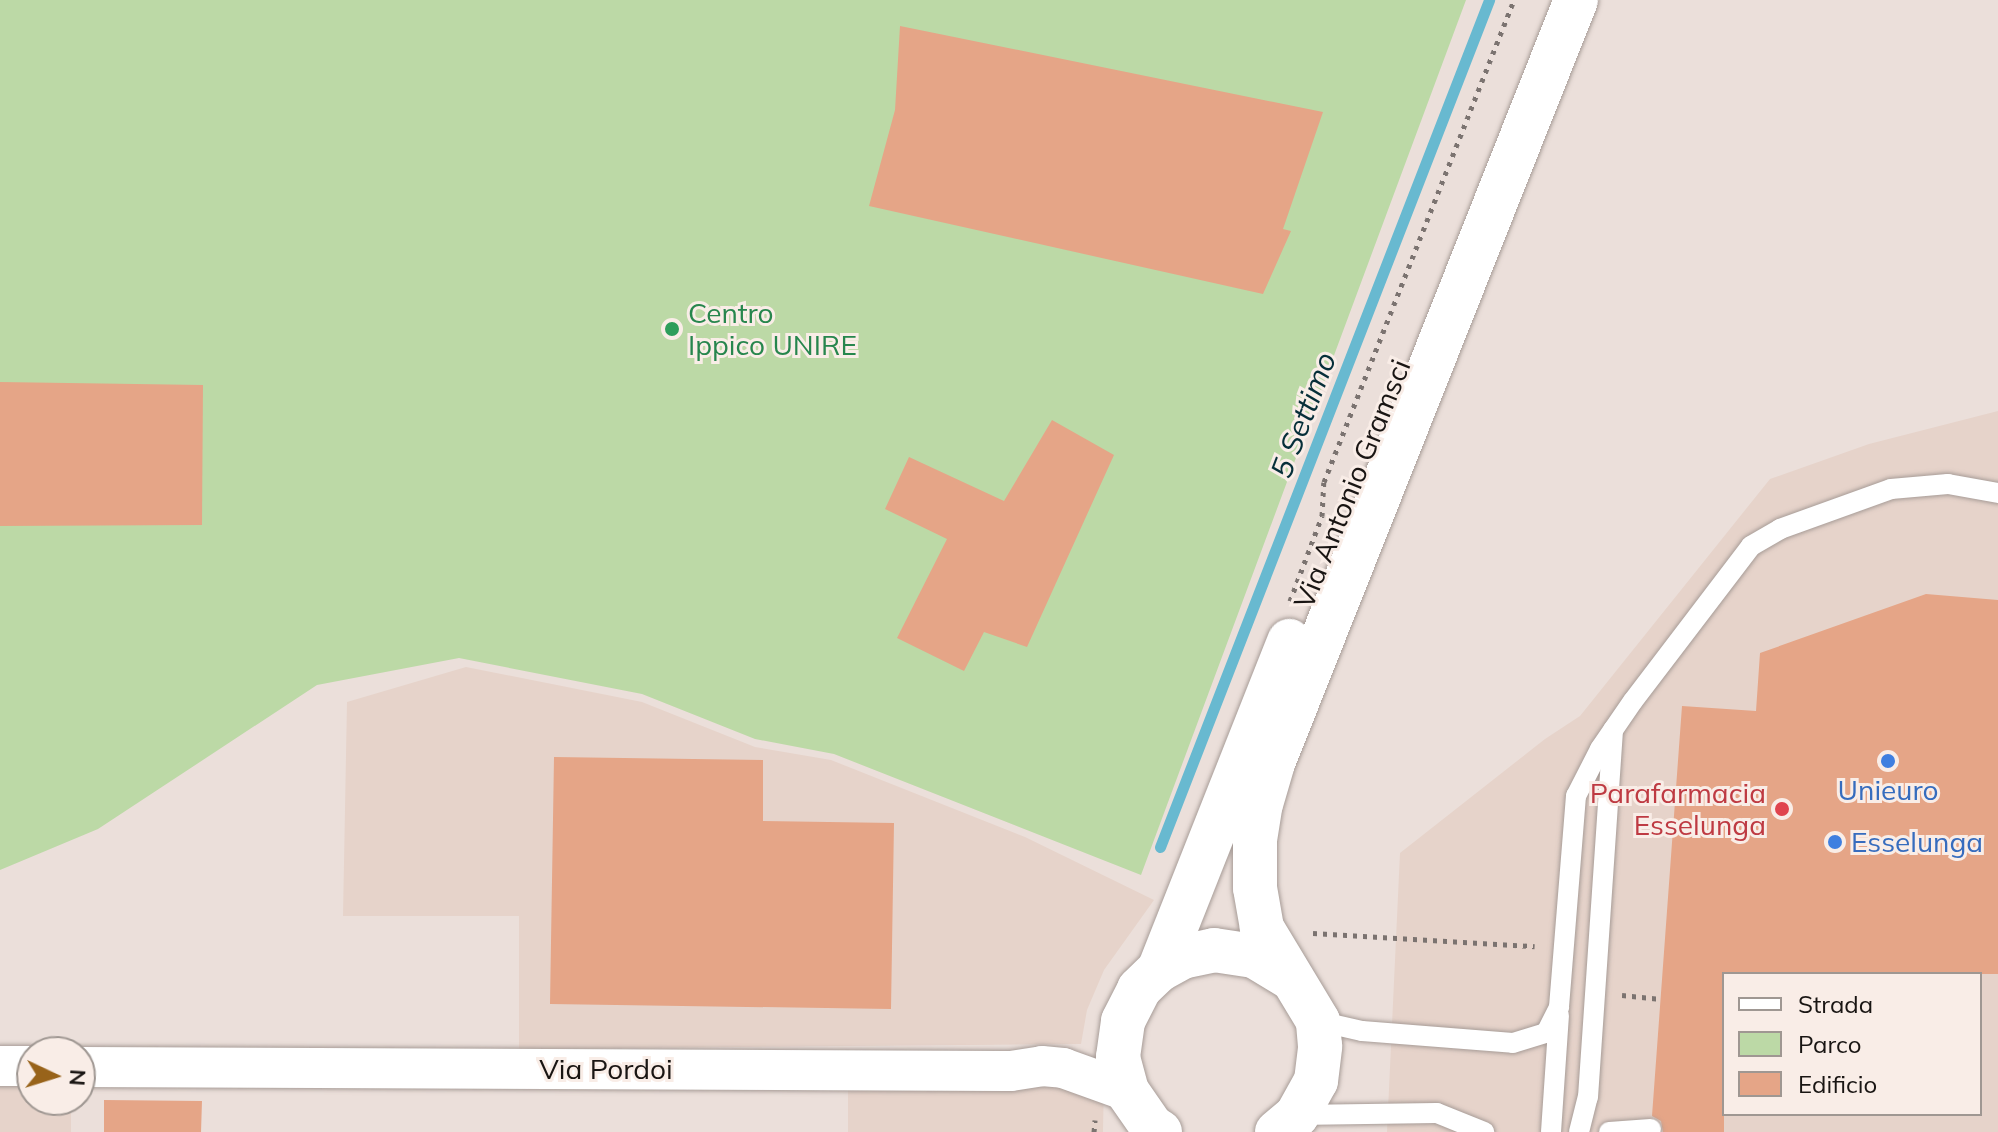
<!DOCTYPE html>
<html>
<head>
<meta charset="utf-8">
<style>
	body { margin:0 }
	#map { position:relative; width:1998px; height:1132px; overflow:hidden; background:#ebdfda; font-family:Mulish,sans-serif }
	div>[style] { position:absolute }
	.built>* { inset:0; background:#e6d3ca }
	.green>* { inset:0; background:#bcd9a6 }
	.stream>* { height:11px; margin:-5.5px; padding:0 5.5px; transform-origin:5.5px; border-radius:5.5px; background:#68b9d0 }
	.building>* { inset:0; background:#e5a587 }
	.path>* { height:5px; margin-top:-2.5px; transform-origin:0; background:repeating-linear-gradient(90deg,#7b7370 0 4px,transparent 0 10px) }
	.roads { filter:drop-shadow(0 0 2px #a79c97) drop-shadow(0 0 2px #a79c97) }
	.lane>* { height:20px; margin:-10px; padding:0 10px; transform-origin:10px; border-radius:10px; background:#fff }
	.street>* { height:40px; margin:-20px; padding:0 20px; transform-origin:20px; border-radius:20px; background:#fff }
	.secondary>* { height:44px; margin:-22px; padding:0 22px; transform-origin:22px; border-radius:22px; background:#fff }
	.primary>* { height:44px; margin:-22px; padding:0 22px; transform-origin:22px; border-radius:22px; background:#fff }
	.dots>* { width:22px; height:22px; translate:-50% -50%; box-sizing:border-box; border:4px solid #f9ede7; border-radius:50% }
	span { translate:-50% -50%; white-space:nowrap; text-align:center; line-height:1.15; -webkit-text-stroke:6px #f9ede7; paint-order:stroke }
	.leisure-label { font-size:28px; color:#27864d }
	.left { translate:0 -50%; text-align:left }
	.street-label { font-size:28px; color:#191513 }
	.shop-label { font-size:28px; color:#366cbe }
	.health-label { font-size:28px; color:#be3a42 }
	.right { translate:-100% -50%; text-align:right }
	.water-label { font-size:30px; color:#062f39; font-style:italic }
	.legend { position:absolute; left:1722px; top:972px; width:260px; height:144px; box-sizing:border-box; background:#f9ede7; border:2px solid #9f9792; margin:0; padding:10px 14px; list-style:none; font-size:24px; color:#191513 }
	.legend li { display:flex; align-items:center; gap:16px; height:40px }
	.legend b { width:40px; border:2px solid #9f9792 }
	.north { position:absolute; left:16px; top:1036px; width:80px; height:80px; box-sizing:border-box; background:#f9ede7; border:2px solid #9f9792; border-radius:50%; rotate:94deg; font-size:22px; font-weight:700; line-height:32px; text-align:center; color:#191513 }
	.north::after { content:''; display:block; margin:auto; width:28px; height:36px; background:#98631a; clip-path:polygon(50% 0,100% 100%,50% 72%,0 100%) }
</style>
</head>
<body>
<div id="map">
	<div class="built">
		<i style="clip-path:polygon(evenodd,1998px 411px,1998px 1132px,1387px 1132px,1400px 853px,1545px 739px,1580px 716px,1770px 479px,1869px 444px,1998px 411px,1724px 974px,1980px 974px,1980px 1114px,1724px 1114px,1724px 974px)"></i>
		<i style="clip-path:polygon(466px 667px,642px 702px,755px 747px,831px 760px,1025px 837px,1154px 900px,1104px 970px,1087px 1010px,1081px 1044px,519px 1049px,519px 916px,343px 916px,347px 702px)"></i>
		<i style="clip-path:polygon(848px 1064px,1104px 1072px,1103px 1132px,848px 1132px)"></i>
		<i style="clip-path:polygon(0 1068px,32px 1068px,32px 1100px,71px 1100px,71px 1132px,0 1132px)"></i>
	</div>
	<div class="green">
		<i style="clip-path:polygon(0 0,1466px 0,1141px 875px,834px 754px,755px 739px,642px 694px,459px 658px,317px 685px,98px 829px,0 870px)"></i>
	</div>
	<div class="stream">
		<i style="left:1160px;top:847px;width:909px;rotate:-68.77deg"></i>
	</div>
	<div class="building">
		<i style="clip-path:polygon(900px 26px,1323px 112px,1283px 229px,1291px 231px,1263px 294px,869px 206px,895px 110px)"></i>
		<i style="clip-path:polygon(0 382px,203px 385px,202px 525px,0 526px)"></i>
		<i style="clip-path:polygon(1052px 420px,1114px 455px,1027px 647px,984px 632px,964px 671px,897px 638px,947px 539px,885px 509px,909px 457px,1004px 501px)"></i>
		<i style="clip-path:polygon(1926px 594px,1998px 600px,1998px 974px,1724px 974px,1724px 1132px,1663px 1132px,1661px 1121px,1652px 1116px,1682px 706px,1756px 711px,1760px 653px)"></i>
		<i style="clip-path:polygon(554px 757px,763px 760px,763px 821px,894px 823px,891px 1009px,550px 1004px)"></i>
		<i style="clip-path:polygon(104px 1100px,202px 1101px,201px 1132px,104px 1132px)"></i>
	</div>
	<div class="path">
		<i style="left:1290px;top:601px;width:91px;rotate:-69.4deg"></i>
		<i style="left:1322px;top:516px;width:34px;rotate:-87deg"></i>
		<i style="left:1324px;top:482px;width:518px;rotate:-68.49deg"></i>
		<i style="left:1313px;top:933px;width:222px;rotate:3.4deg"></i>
		<i style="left:1622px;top:995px;width:39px;rotate:6deg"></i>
		<i style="left:1094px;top:1132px;width:12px;rotate:-85deg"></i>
	</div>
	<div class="roads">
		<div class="lane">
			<i style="left:1318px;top:1021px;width:45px;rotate:12.8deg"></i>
			<i style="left:1362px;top:1031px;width:151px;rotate:4.5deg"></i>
			<i style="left:1513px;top:1043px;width:34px;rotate:-17deg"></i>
			<i style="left:1546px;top:1033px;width:29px;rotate:-63deg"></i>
			<i style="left:1559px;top:1007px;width:212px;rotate:-85.4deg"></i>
			<i style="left:1576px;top:796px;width:53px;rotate:-62.9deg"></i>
			<i style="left:1600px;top:749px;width:58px;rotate:-55.5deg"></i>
			<i style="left:1633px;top:701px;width:195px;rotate:-52.7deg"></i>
			<i style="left:1751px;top:546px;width:34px;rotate:-30deg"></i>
			<i style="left:1780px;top:529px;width:118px;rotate:-19.8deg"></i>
			<i style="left:1891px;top:489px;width:57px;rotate:-5deg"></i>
			<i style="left:1948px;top:484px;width:51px;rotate:10.2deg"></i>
			<i style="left:1297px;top:1115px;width:140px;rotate:-0.8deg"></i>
			<i style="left:1437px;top:1113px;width:51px;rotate:22deg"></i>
			<i style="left:1551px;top:1132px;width:117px;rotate:-86.1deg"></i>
			<i style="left:1579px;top:1132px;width:36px;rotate:-76deg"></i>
			<i style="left:1588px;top:1097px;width:368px;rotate:-86.1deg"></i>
			<i style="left:1609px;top:1132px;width:42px;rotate:-4.1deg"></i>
		</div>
		<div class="street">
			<i style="left:0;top:1066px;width:32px"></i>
			<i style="left:80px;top:1067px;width:931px;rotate:0.25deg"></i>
			<i style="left:1011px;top:1071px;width:31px;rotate:-9deg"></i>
			<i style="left:1042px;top:1066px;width:21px;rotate:5deg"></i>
			<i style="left:1063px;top:1068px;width:68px;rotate:19.8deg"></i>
		</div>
		<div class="secondary">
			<i style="left:1159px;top:970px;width:354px;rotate:-68.4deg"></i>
			<i style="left:1160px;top:1132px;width:9px;rotate:-148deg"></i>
			<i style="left:1152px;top:1127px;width:44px;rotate:-124.8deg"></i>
			<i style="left:1127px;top:1091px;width:35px;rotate:-105deg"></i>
			<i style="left:1118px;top:1057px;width:36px;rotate:-82deg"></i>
			<i style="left:1123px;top:1021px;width:36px;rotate:-63deg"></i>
			<i style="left:1139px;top:989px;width:28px;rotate:-44deg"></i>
			<i style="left:1159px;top:970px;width:26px;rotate:-29deg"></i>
			<i style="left:1182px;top:957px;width:33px;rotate:-12deg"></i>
			<i style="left:1214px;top:950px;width:40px;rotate:8.5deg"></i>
			<i style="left:1254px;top:956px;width:41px;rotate:31deg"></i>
			<i style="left:1277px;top:1132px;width:26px;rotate:-40deg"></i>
			<i style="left:1297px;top:1115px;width:39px;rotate:-61deg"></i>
			<i style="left:1316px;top:1081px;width:35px;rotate:-83deg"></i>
			<i style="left:1320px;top:1046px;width:25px;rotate:-95deg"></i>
			<i style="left:1318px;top:1021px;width:109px;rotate:-121.1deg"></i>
			<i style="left:1262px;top:928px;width:41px;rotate:-99.9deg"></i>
			<i style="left:1255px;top:888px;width:48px;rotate:-90deg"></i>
			<i style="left:1255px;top:840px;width:36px;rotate:-81deg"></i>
			<i style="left:1261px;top:804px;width:43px;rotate:-73.7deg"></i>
			<i style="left:1273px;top:763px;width:821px;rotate:-68.34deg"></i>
		</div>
		<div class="primary">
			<i style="left:1152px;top:1127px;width:5px;rotate:90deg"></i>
		</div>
	</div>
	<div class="dots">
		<i style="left:672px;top:329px;background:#2e9e5b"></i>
		<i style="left:1888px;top:761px;background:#3f7fe0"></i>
		<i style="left:1782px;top:809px;background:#e0444e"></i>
		<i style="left:1835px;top:842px;background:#3f7fe0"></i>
	</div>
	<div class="leisure-label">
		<span class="left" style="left:688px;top:329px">Centro<br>Ippico UNIRE</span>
	</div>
	<div class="street-label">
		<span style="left:1352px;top:484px;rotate:-68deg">Via Antonio Gramsci</span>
		<span style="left:606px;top:1069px">Via Pordoi</span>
	</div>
	<div class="shop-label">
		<span style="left:1888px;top:790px">Unieuro</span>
		<span class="left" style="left:1851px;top:842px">Esselunga</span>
	</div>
	<div class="health-label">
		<span class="right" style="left:1766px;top:809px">Parafarmacia<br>Esselunga</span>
	</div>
	<div class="water-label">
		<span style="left:1303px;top:415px;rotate:-69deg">5 Settimo</span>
	</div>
	<ul class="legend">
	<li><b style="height:10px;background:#fff"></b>Strada</li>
	<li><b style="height:22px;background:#bcd9a6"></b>Parco</li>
	<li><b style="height:22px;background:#e5a587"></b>Edificio</li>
	</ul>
	<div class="north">N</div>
</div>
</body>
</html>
